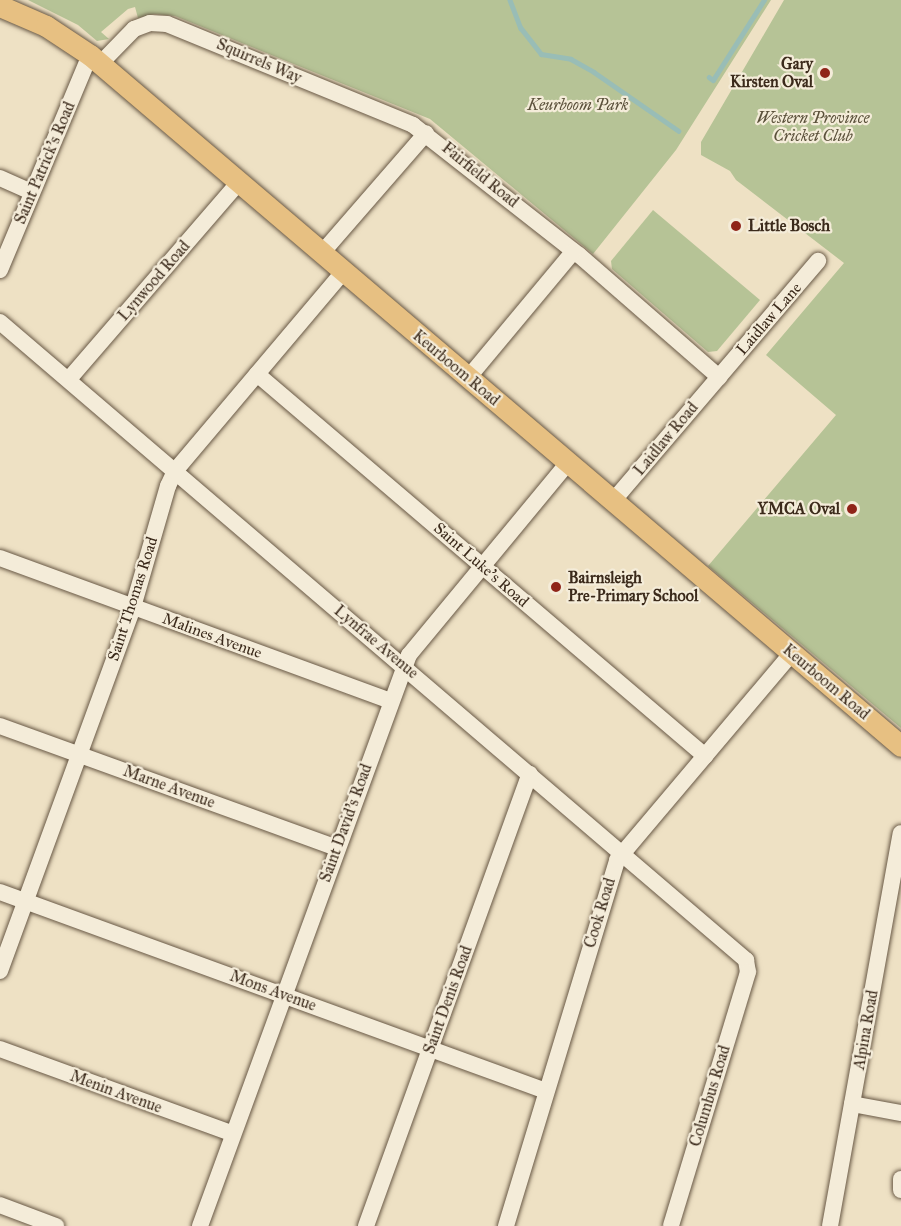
<!DOCTYPE html>
<html>
<head>
<meta charset="utf-8">
<style>
	body { margin:0 }
	#map { position:relative; width:901px; height:1226px; overflow:hidden; background:#eee1c4; font-family:"IM FELL Great Primer",serif }
	div>[style] { position:absolute }
	.green>* { inset:0; background:#b6c396 }
	.stream>* { height:4.5px; margin:-2.25px; padding:0 2.25px; transform-origin:2.25px; border-radius:2.25px; background:#99bdb6 }
	.roads { filter:drop-shadow(0 0 2px #685845) drop-shadow(0 0 2px #685845) }
	.minor>* { height:16px; margin:-8px; padding:0 8px; transform-origin:8px; border-radius:8px; background:#f4ecd9 }
	.major>* { height:21px; margin:-10.5px; padding:0 10.5px; transform-origin:10.5px; border-radius:10.5px; background:#e7c082 }
	.dots>* { width:16px; height:16px; translate:-50% -50%; box-sizing:border-box; border:3px solid #f4ecd9; border-radius:50% }
	span { translate:-50% -50%; white-space:nowrap; text-align:center; line-height:1.15; -webkit-text-stroke:4.5px #f4ecd9; paint-order:stroke }
	.street-label { font-size:16px; color:#3b2a1b }
	.poi-label { font-size:16px; color:#3b2a1b; font-weight:700 }
	.right { translate:-100% -50%; text-align:right }
	.left { translate:0 -50%; text-align:left }
	.park-label { font-size:16px; color:#5a503a; font-style:italic }
</style>
</head>
<body>
<div id="map">
	<div class="green">
		<i style="clip-path:polygon(28px 0,771px 0,676px 150px,593px 254px,430px 119px,175px 16px,154px 14px,138px 18px,135px 7px,128px 9px,101px 32px,109px 39px,97px 41px,78px 25px)"></i>
		<i style="clip-path:polygon(784px 0,901px 0,901px 728px,708px 566px,836px 415px,766px 355px,844px 263px,736px 180px,730px 171px,701px 155px,701px 142px)"></i>
		<i style="clip-path:polygon(653px 210px,760px 300px,717px 351px,708px 352px,612px 269px,611px 261px)"></i>
	</div>
	<div class="stream">
		<i style="left:510px;top:0;width:30px;rotate:69deg"></i>
		<i style="left:521px;top:28px;width:33px;rotate:52deg"></i>
		<i style="left:541px;top:54px;width:30px;rotate:9deg"></i>
		<i style="left:571px;top:59px;width:26px;rotate:29deg"></i>
		<i style="left:594px;top:72px;width:103px;rotate:34.8deg"></i>
		<i style="left:709px;top:77px;width:5px;rotate:37deg"></i>
		<i style="left:713px;top:80px;width:95px;rotate:-57.5deg"></i>
	</div>
	<div class="roads">
		<div class="minor">
			<i style="left:100px;top:64px;width:49px;rotate:-45.8deg"></i>
			<i style="left:134px;top:29px;width:17px;rotate:-21deg"></i>
			<i style="left:150px;top:23px;width:17px;rotate:3deg"></i>
			<i style="left:167px;top:24px;width:266px;rotate:22.3deg"></i>
			<i style="left:413px;top:125px;width:211px;rotate:38.1deg"></i>
			<i style="left:579px;top:255px;width:186px;rotate:41.1deg"></i>
			<i style="left:0;top:178px;width:35px;rotate:24deg"></i>
			<i style="left:321px;top:254px;width:160px;rotate:-49deg"></i>
			<i style="left:0;top:270px;width:233px;rotate:-67.3deg"></i>
			<i style="left:0;top:322px;width:982px;rotate:40.54deg"></i>
			<i style="left:746px;top:960px;width:12px;rotate:81deg"></i>
			<i style="left:748px;top:972px;width:265px;rotate:106.9deg"></i>
			<i style="left:257px;top:374px;width:589px;rotate:40.45deg"></i>
			<i style="left:468px;top:378px;width:165px;rotate:-50.2deg"></i>
			<i style="left:69px;top:379px;width:259px;rotate:-49.2deg"></i>
			<i style="left:613px;top:501px;width:316px;rotate:-49.5deg"></i>
			<i style="left:0;top:558px;width:416px;rotate:20.1deg"></i>
			<i style="left:0;top:726px;width:358px;rotate:19.9deg"></i>
			<i style="left:0;top:892px;width:581px;rotate:20.03deg"></i>
			<i style="left:0;top:971px;width:388px;rotate:-69.9deg"></i>
			<i style="left:133px;top:607px;width:126px;rotate:-73.9deg"></i>
			<i style="left:168px;top:486px;width:17px;rotate:-65deg"></i>
			<i style="left:175px;top:471px;width:260px;rotate:-49.8deg"></i>
			<i style="left:0;top:1049px;width:248px;rotate:20deg"></i>
			<i style="left:852px;top:1104px;width:50px;rotate:10.4deg"></i>
			<i style="left:901px;top:1179px;width:11px;rotate:90deg"></i>
			<i style="left:0;top:1205px;width:60px;rotate:20.6deg"></i>
			<i style="left:200px;top:1226px;width:608px;rotate:-69.9deg"></i>
			<i style="left:409px;top:655px;width:249px;rotate:-50.4deg"></i>
			<i style="left:366px;top:1226px;width:481px;rotate:-70.1deg"></i>
			<i style="left:506px;top:1226px;width:382px;rotate:-73.1deg"></i>
			<i style="left:617px;top:860px;width:271px;rotate:-49.8deg"></i>
			<i style="left:830px;top:1226px;width:399px;rotate:-79.8deg"></i>
		</div>
		<div class="major">
			<i style="left:0;top:6px;width:50px;rotate:23.5deg"></i>
			<i style="left:46px;top:26px;width:53px;rotate:33.4deg"></i>
			<i style="left:90px;top:55px;width:1065px;rotate:40.43deg"></i>
		</div>
	</div>
	<div class="dots">
		<i style="left:825px;top:73px;background:#8f2418"></i>
		<i style="left:736px;top:226px;background:#8f2418"></i>
		<i style="left:852px;top:509px;background:#8f2418"></i>
		<i style="left:556px;top:587px;background:#8f2418"></i>
	</div>
	<div class="street-label">
		<span style="left:259px;top:61px;rotate:23deg">Squirrels Way</span>
		<span style="left:45px;top:163px;rotate:-67deg">Saint Patrick's Road</span>
		<span style="left:480px;top:175px;rotate:39deg">Fairfield Road</span>
		<span style="left:154px;top:281px;rotate:-49deg">Lynwood Road</span>
		<span style="left:769px;top:319px;rotate:-49deg">Laidlaw Lane</span>
		<span style="left:456px;top:368px;rotate:40deg">Keurboom Road</span>
		<span style="left:666px;top:439px;rotate:-50deg">Laidlaw Road</span>
		<span style="left:481px;top:565px;rotate:41deg">Saint Luke's Road</span>
		<span style="left:133px;top:599px;rotate:-72deg">Saint Thomas Road</span>
		<span style="left:212px;top:636px;rotate:20deg">Malines Avenue</span>
		<span style="left:376px;top:642px;rotate:40deg">Lynfrae Avenue</span>
		<span style="left:826px;top:682px;rotate:40deg">Keurboom Road</span>
		<span style="left:169px;top:787px;rotate:20deg">Marne Avenue</span>
		<span style="left:346px;top:823px;rotate:-70deg">Saint David's Road</span>
		<span style="left:600px;top:913px;rotate:-73deg">Cook Road</span>
		<span style="left:273px;top:991px;rotate:20deg">Mons Avenue</span>
		<span style="left:448px;top:1000px;rotate:-70deg">Saint Denis Road</span>
		<span style="left:866px;top:1030px;rotate:-80deg">Alpina Road</span>
		<span style="left:116px;top:1092px;rotate:20deg">Menin Avenue</span>
		<span style="left:710px;top:1096px;rotate:-73deg">Columbus Road</span>
	</div>
	<div class="poi-label">
		<span class="right" style="left:813px;top:73px">Gary<br>Kirsten Oval</span>
		<span class="left" style="left:748px;top:226px">Little Bosch</span>
		<span class="right" style="left:840px;top:509px">YMCA Oval</span>
		<span class="left" style="left:568px;top:587px">Bairnsleigh<br>Pre-Primary School</span>
	</div>
	<div class="park-label">
		<span style="left:578px;top:105px">Keurboom Park</span>
		<span style="left:813px;top:127px">Western Province<br>Cricket Club</span>
	</div>
</div>
</body>
</html>
